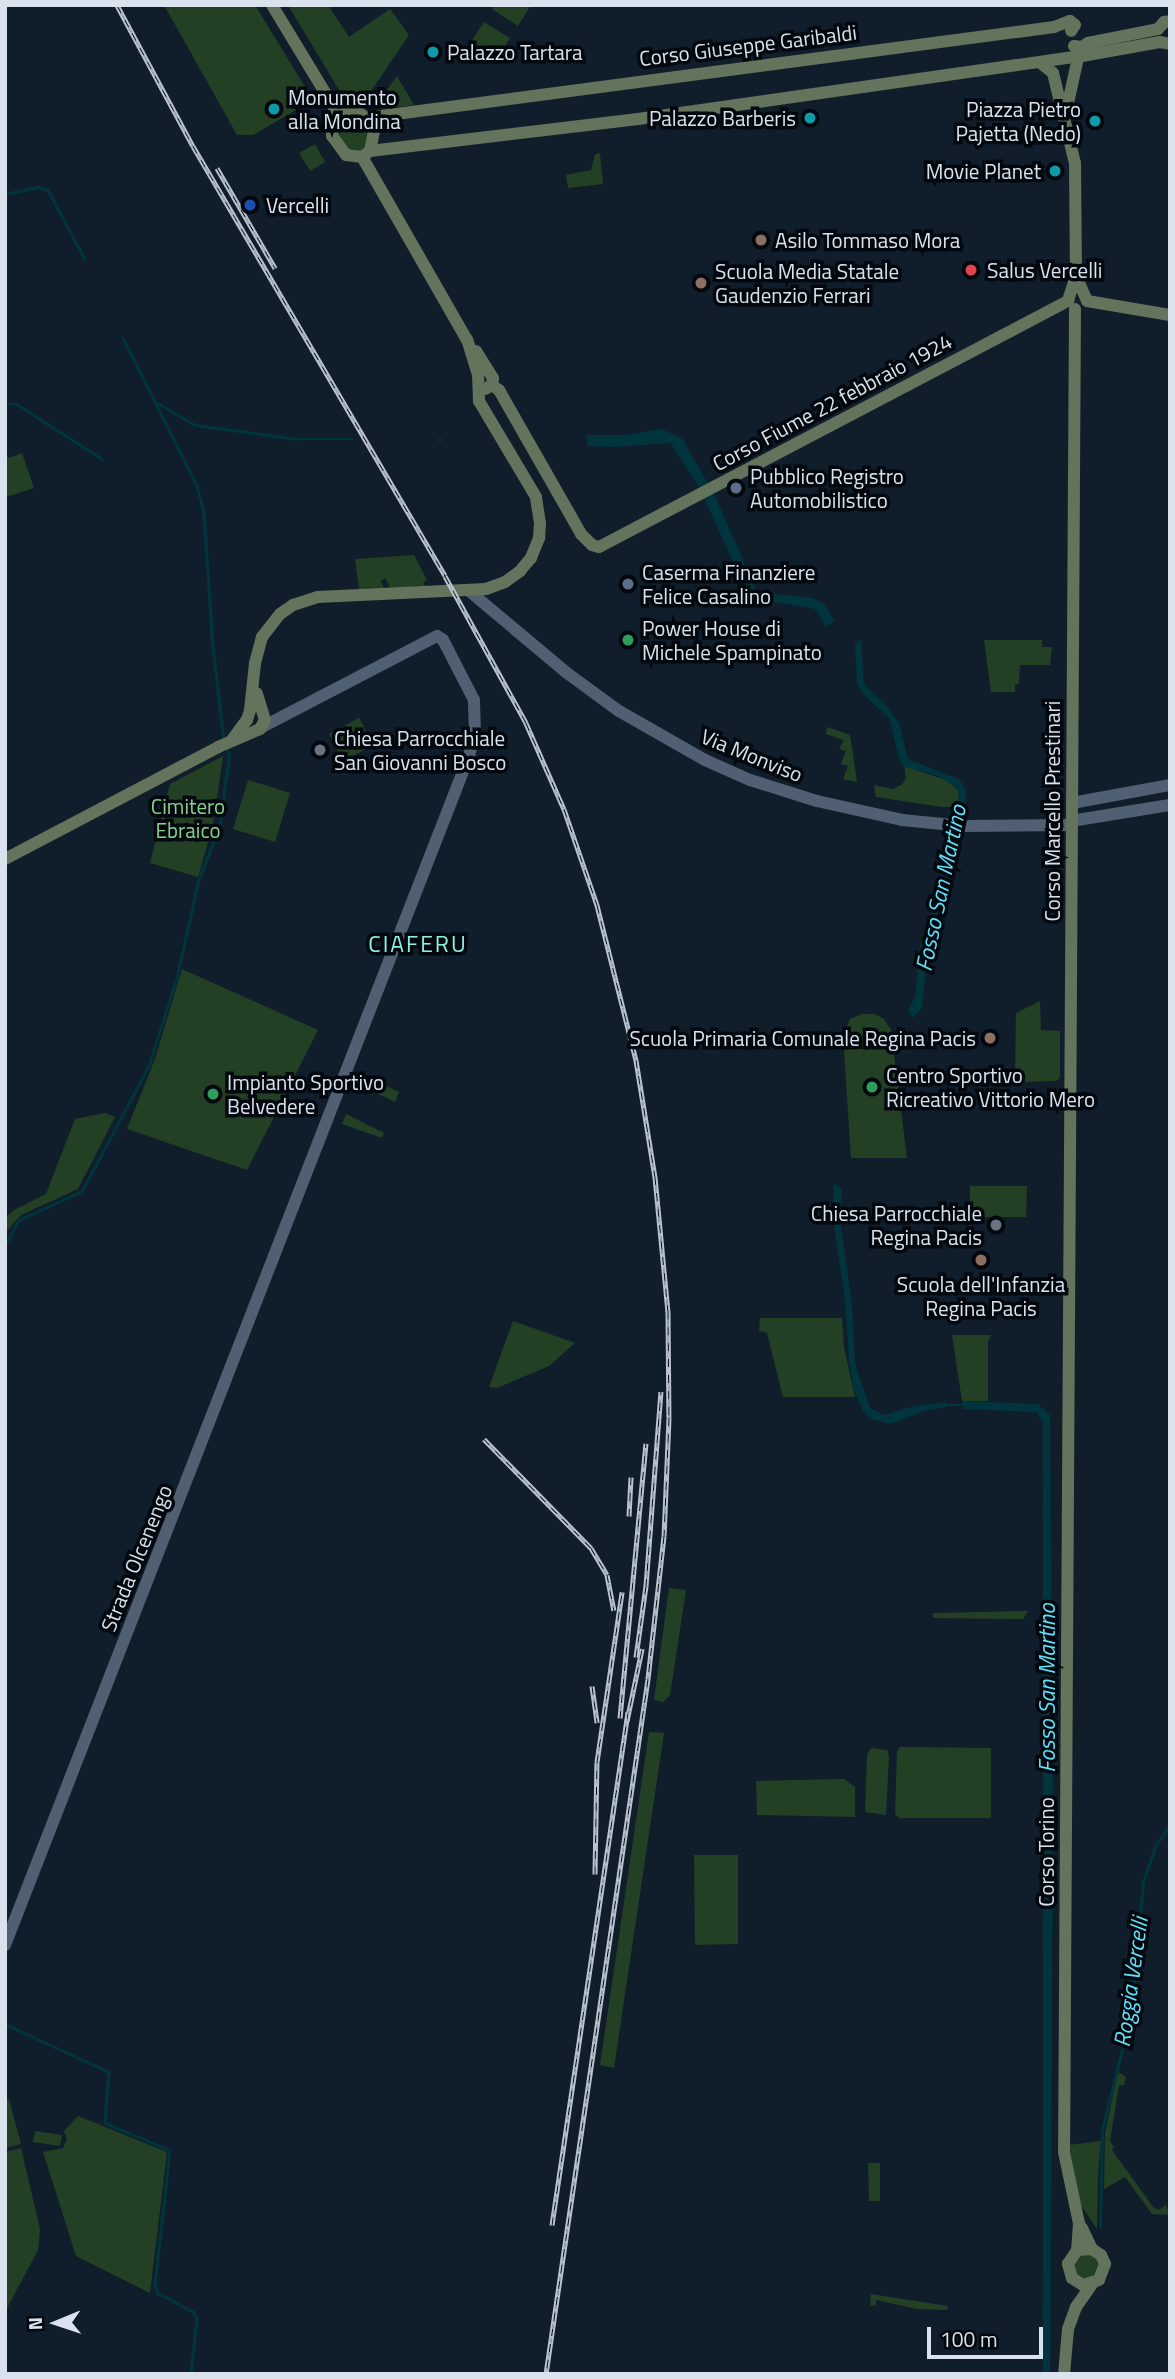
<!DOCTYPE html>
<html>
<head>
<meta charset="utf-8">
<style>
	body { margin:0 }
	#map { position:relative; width:1175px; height:2379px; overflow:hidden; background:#101e2c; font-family:"Titillium Web",sans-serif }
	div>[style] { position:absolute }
	.green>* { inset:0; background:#234024 }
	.round { border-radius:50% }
	.water>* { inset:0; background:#00353d }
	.stream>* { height:2.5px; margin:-1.25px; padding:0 1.25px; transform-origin:1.25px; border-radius:1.25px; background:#00353d }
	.tertiary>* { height:12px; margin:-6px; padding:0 6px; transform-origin:6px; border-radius:6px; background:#506072 }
	.secondary>* { height:12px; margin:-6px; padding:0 6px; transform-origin:6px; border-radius:6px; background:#64735c }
	.rail>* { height:5px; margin-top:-2.5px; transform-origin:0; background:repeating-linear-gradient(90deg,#03080e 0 8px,#bac3ce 0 16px); box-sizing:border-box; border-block:2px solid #bac3ce }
	.dots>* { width:19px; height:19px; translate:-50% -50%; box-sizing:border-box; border:4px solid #03080e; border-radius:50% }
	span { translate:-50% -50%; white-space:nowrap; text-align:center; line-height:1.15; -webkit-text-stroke:7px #03080e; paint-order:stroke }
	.street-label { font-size:21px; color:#dae3ed }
	.poi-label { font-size:21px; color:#dae3ed }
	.left { translate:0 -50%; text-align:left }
	.right { translate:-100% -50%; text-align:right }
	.park-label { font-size:21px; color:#8bd28d }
	.water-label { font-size:23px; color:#5de4fb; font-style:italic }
	.neighbourhood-label { font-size:23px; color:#88f1e3; letter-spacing:2px }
	.frame { position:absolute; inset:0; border:7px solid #dae3ed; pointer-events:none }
	.north { position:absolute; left:21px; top:2288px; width:70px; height:70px; -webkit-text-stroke:5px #03080e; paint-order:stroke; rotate:268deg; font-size:19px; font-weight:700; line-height:28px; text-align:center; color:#dae3ed }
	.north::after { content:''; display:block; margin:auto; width:24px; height:32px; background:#dae3ed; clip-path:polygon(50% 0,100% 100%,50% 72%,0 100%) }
	.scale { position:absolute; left:927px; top:2327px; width:116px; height:32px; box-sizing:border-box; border:4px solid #dae3ed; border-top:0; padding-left:9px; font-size:21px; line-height:24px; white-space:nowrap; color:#dae3ed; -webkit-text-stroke:5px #03080e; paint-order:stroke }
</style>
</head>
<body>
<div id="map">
	<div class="green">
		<i style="clip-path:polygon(164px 5px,255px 5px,313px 100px,253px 135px,237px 135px)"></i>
		<i style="clip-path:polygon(288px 5px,328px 5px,349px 37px,390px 9px,409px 35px,367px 97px,341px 93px)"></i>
		<i style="clip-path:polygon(495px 5px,531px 5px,518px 26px,492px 9px)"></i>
		<i style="clip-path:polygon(484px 22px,510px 38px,497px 59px,471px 42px)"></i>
		<i style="clip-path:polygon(397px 76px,414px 105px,383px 109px,377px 104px)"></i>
		<i style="clip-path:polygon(353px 115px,367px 124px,371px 135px,369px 148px,360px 154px,346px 150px,336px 132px,343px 117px)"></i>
		<i style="clip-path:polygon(315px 144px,325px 162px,310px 171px,299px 153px)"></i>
		<i style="clip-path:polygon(600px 153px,603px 184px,568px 188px,566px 175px,591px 170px,595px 154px)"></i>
		<i style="clip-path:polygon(22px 453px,34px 488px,6px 497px,5px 455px,9px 458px)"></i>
		<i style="clip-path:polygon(414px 555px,427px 580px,423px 582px,425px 586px,390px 588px,385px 578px,381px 581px,384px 588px,359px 589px,355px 559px)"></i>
		<i style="clip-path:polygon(984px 640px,1042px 640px,1042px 647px,1052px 647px,1050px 665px,1020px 665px,1019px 684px,1015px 684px,1015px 692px,991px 692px)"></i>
		<i style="clip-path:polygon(359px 718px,367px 733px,362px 736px,368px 748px,343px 761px,329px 734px)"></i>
		<i style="clip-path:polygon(827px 727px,850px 735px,857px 782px,843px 779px,848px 766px,841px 764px,846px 751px,839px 749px,844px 740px,826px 734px)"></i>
		<i style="clip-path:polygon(223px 756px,213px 825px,198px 877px,150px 863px,170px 784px)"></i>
		<i style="clip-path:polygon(904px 766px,946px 780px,958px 790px,959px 803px,955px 803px,955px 807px,942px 807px,876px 797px,874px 785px,892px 789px,902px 785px,906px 778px)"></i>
		<i style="clip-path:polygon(248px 780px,290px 793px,275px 842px,233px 829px)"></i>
		<i style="clip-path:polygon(182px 969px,318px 1030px,247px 1170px,127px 1129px,155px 1059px)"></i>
		<i style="clip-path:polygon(1040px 1001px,1041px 1030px,1060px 1031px,1060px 1078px,1056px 1081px,1023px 1082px,1023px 1073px,1015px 1073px,1016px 1013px)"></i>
		<i style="clip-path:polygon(862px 1014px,875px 1014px,884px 1019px,891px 1030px,907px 1158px,851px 1158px,843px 1036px,850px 1019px)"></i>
		<i style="clip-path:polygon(361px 1074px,399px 1092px,395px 1102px,357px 1084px)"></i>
		<i style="clip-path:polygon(105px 1113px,115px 1117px,78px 1189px,21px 1215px,5px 1233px,5px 1218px,14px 1210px,46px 1194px,75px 1119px)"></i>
		<i style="clip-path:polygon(346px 1114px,384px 1133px,382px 1138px,342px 1124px)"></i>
		<i style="clip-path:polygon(970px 1186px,1027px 1186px,1026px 1217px,970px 1217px)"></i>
		<i style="clip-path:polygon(760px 1318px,842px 1318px,844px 1347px,855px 1397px,783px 1397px,767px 1333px,759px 1331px)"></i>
		<i style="clip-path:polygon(513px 1321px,575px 1343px,549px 1366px,497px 1388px,489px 1387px)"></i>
		<i style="clip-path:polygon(952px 1335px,991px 1335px,988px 1341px,988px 1401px,962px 1401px)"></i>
		<i style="clip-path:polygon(669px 1588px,686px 1590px,670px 1695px,663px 1702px,654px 1700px)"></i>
		<i style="clip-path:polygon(1028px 1611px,1023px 1619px,933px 1618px,933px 1613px)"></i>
		<i style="clip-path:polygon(649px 1732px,664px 1733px,614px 2068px,600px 2065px)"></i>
		<i style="clip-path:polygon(900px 1747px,991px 1748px,991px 1818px,900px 1818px,895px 1814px,897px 1751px)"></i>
		<i style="clip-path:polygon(871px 1748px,887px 1750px,889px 1756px,886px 1815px,865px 1812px,867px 1755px)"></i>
		<i style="clip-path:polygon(844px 1779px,855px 1787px,855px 1817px,757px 1815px,756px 1781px)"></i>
		<i style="clip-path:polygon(694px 1855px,738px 1855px,738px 1944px,695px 1945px)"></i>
		<i style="clip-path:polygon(1118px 2072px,1126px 2077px,1124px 2085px,1119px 2085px,1110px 2141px,1114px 2147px,1112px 2150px,1153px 2207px,1159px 2210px,1166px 2205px,1164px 2199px,1170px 2215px,1152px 2214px,1125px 2177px,1104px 2189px,1105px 2133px)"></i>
		<i style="clip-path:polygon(9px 2099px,21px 2144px,5px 2148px,5px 2100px)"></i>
		<i style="clip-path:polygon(78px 2116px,167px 2152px,150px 2293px,76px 2256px,43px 2152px,63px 2148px,67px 2139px,64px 2131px)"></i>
		<i style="clip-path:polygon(35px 2131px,62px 2135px,60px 2146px,33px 2142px)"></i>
		<i style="clip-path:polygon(1101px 2141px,1098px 2175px,1097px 2229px,1081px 2205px,1069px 2145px)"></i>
		<i style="clip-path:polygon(21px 2148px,40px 2229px,38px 2250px,5px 2312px,5px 2152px)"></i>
		<i style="clip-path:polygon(868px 2163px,880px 2163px,880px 2201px,869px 2201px)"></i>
		<i class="round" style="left:1074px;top:2254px;width:24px;height:24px"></i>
		<i style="clip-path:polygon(871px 2294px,948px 2306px,947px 2310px,917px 2309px,876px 2300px,876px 2305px,870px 2306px)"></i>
	</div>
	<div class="water">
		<i style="clip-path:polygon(661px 429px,682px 438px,715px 496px,757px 592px,813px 598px,824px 604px,835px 621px,826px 627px,815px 609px,750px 598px,698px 485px,670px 443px,615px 447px,587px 446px,587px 435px,627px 435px)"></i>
		<i style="clip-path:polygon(861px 639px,864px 684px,885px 704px,899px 723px,908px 759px,959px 779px,966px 790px,965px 811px,957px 810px,959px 795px,956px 787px,936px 775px,905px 767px,900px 761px,889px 718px,865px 696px,857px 683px,855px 644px)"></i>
		<i style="clip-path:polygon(951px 832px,961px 833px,958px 854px,928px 948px,922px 1007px,913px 1018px,908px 1011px,915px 996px,920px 947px,939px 887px)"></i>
		<i style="clip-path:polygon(834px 1184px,842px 1188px,840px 1219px,852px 1305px,855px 1364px,870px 1408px,885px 1415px,914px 1406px,946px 1402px,947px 1407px,924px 1411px,891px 1424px,870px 1419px,863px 1411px,854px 1390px,849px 1361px,845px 1300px,832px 1212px)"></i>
		<i style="clip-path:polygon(962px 1401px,1038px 1404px,1050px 1415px,1053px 1825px,1050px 2374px,1043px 2374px,1043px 1423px,1036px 1412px,963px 1409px)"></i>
	</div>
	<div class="stream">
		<i style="left:5px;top:194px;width:34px;rotate:-12deg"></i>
		<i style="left:38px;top:187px;width:10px;rotate:17deg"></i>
		<i style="left:48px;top:190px;width:78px;rotate:61.8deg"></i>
		<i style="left:123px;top:338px;width:165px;rotate:63.4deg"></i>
		<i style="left:197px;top:486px;width:27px;rotate:75deg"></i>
		<i style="left:204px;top:512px;width:134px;rotate:86.2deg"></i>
		<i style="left:213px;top:646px;width:96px;rotate:83.4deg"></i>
		<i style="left:154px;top:401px;width:48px;rotate:30.3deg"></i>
		<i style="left:195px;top:425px;width:103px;rotate:7.8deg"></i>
		<i style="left:297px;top:439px;width:56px"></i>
		<i style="left:5px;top:404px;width:12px"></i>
		<i style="left:17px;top:404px;width:101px;rotate:32.9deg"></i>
		<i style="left:438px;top:440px;width:4px"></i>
		<i style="left:5px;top:1245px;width:29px;rotate:-61deg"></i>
		<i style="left:19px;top:1220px;width:69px;rotate:-24.7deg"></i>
		<i style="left:82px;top:1191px;width:143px;rotate:-62deg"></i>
		<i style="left:149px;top:1065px;width:93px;rotate:-72.5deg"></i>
		<i style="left:177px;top:976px;width:97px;rotate:-77.5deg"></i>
		<i style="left:198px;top:881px;width:57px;rotate:-68.4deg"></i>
		<i style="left:219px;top:828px;width:73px;rotate:-82.1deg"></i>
		<i style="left:229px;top:756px;width:9px;rotate:-111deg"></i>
		<i style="left:943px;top:1405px;width:22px"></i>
		<i style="left:5px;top:2024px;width:115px;rotate:24.8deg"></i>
		<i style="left:109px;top:2072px;width:51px;rotate:94.5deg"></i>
		<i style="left:105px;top:2123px;width:70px;rotate:22.6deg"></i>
		<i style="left:170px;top:2150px;width:136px;rotate:96.3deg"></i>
		<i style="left:155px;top:2285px;width:9px;rotate:69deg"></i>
		<i style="left:158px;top:2293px;width:41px;rotate:27.8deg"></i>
		<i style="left:194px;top:2312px;width:8px;rotate:67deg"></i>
		<i style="left:197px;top:2319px;width:55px;rotate:96.2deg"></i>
		<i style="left:1100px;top:2227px;width:97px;rotate:-88.8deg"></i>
		<i style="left:1102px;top:2130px;width:115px;rotate:-76deg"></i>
		<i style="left:1130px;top:2018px;width:137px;rotate:-84.5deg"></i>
		<i style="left:1143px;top:1882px;width:39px;rotate:-71deg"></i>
		<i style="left:1156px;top:1845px;width:25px;rotate:-56deg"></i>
	</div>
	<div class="tertiary">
		<i style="left:468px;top:590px;width:129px;rotate:40deg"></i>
		<i style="left:567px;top:673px;width:64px;rotate:36.2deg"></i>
		<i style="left:619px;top:711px;width:99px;rotate:29.7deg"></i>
		<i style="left:705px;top:760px;width:49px;rotate:24deg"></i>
		<i style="left:750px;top:780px;width:70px;rotate:17.4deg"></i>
		<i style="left:817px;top:801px;width:87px;rotate:12.6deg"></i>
		<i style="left:902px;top:820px;width:61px;rotate:5.6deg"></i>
		<i style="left:963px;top:826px;width:108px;rotate:-0.5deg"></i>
		<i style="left:1072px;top:803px;width:100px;rotate:-10.4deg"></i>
		<i style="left:1071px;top:821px;width:100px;rotate:-9.2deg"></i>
		<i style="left:5px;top:1945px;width:1276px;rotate:-68.68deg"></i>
		<i style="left:469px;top:756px;width:25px;rotate:-76deg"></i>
		<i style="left:475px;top:732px;width:32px;rotate:-92deg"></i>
		<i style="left:474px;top:700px;width:68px;rotate:-117.3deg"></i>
		<i style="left:443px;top:640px;width:7px;rotate:-146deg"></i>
		<i style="left:437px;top:636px;width:197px;rotate:152.5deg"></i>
	</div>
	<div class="secondary">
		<i style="left:272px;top:5px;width:127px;rotate:58.8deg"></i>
		<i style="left:1074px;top:46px;width:8px;rotate:7deg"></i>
		<i style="left:1082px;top:47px;width:7px;rotate:-34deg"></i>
		<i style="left:1088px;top:43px;width:71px;rotate:-11.3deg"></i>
		<i style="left:1158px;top:29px;width:9px;rotate:-49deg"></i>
		<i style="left:1164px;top:22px;width:6px;rotate:-9deg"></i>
		<i style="left:1082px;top:56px;width:79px;rotate:-10.2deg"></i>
		<i style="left:1160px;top:42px;width:10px;rotate:11deg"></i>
		<i style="left:1042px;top:64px;width:14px;rotate:39deg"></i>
		<i style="left:1053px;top:73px;width:93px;rotate:76.3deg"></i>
		<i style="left:1075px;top:163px;width:113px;rotate:89.5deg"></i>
		<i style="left:1076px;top:276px;width:26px;rotate:108deg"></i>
		<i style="left:345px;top:111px;width:16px;rotate:11deg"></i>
		<i style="left:361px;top:114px;width:11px;rotate:38deg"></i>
		<i style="left:370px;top:121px;width:11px;rotate:68deg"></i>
		<i style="left:374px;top:131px;width:20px;rotate:101deg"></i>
		<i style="left:370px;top:151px;width:10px;rotate:143deg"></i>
		<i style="left:362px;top:157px;width:16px;rotate:-173deg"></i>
		<i style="left:346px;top:155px;width:24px;rotate:-126deg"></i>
		<i style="left:332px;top:136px;width:17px;rotate:-87deg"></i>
		<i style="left:333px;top:119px;width:14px;rotate:-34deg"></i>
		<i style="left:1066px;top:112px;width:55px;rotate:-77.5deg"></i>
		<i style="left:366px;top:118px;width:694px;rotate:-7.53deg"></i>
		<i style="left:1054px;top:27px;width:17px;rotate:-21deg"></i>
		<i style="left:1070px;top:21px;width:6px;rotate:39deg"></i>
		<i style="left:1075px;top:25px;width:7px;rotate:124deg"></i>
		<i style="left:370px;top:151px;width:270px;rotate:-6.8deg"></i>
		<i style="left:638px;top:119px;width:440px;rotate:-8.1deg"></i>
		<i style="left:1076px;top:276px;width:27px;rotate:66deg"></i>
		<i style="left:1087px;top:301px;width:84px;rotate:9.6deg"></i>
		<i style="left:1075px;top:309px;width:1843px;rotate:90.34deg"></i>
		<i style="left:1064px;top:2152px;width:73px;rotate:78.1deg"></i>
		<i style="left:1079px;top:2223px;width:27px;rotate:94deg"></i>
		<i style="left:476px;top:351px;width:32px;rotate:58deg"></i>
		<i style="left:493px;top:378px;width:7px;rotate:98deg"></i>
		<i style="left:492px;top:385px;width:8px;rotate:150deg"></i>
		<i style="left:492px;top:385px;width:9px;rotate:36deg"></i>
		<i style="left:499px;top:390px;width:166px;rotate:60.3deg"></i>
		<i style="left:581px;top:534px;width:16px;rotate:45deg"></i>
		<i style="left:592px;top:545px;width:7px;rotate:16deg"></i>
		<i style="left:599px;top:547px;width:530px;rotate:-27.68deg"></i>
		<i style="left:231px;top:741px;width:26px;rotate:-53deg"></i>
		<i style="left:247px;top:720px;width:10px;rotate:-73deg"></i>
		<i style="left:250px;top:710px;width:47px;rotate:-83.9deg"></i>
		<i style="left:255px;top:663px;width:27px;rotate:-75deg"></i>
		<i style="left:262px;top:637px;width:29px;rotate:-52deg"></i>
		<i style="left:280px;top:614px;width:16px;rotate:-35deg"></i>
		<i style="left:293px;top:605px;width:26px;rotate:-18deg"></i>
		<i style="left:318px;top:597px;width:168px;rotate:-2.7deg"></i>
		<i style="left:486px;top:589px;width:20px;rotate:-20deg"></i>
		<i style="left:505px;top:582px;width:19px;rotate:-36deg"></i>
		<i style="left:520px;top:571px;width:17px;rotate:-50deg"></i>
		<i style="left:531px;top:558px;width:22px;rotate:-68deg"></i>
		<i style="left:539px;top:538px;width:15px;rotate:-86deg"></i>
		<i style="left:540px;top:523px;width:26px;rotate:-99deg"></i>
		<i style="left:536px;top:497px;width:112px;rotate:-120.7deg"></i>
		<i style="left:479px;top:401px;width:26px;rotate:-92deg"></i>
		<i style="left:478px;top:375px;width:37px;rotate:-107deg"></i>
		<i style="left:467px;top:340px;width:211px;rotate:-119.8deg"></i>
		<i style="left:5px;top:859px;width:241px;rotate:-27.7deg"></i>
		<i style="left:218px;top:747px;width:46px;rotate:-23.2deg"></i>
		<i style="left:260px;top:729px;width:10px;rotate:-61deg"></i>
		<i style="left:265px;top:720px;width:28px;rotate:-107deg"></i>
		<i style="left:1082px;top:2228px;width:23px;rotate:65deg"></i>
		<i style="left:1092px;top:2249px;width:11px;rotate:34deg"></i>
		<i style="left:1101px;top:2255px;width:10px;rotate:66deg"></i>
		<i style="left:1105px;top:2264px;width:17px;rotate:111deg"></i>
		<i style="left:1099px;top:2280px;width:17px;rotate:163deg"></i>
		<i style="left:1083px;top:2285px;width:13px;rotate:-148deg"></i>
		<i style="left:1072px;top:2278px;width:15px;rotate:-106deg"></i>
		<i style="left:1068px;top:2264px;width:17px;rotate:-57deg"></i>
		<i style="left:1077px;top:2250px;width:15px;rotate:-4deg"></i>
		<i style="left:1064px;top:2374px;width:45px;rotate:-84.9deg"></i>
		<i style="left:1068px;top:2329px;width:23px;rotate:-70deg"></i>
		<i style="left:1076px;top:2307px;width:29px;rotate:-55deg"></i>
	</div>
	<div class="rail">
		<i style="left:117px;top:5px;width:160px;rotate:61.7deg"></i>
		<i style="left:193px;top:146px;width:498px;rotate:59.6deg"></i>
		<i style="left:445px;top:576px;width:168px;rotate:61.1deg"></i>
		<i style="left:526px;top:723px;width:94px;rotate:66.2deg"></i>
		<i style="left:564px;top:809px;width:102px;rotate:71deg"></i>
		<i style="left:597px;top:905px;width:160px;rotate:75.9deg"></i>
		<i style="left:636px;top:1060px;width:119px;rotate:80.8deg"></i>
		<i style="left:655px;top:1177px;width:135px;rotate:84.5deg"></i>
		<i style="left:668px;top:1311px;width:107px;rotate:89.5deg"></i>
		<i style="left:669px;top:1418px;width:118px;rotate:92.4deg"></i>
		<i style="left:664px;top:1536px;width:144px;rotate:96.4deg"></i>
		<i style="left:648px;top:1679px;width:702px;rotate:98.35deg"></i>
		<i style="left:217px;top:168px;width:116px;rotate:59.9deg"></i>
		<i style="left:484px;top:1439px;width:153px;rotate:45.5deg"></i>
		<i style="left:591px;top:1548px;width:31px;rotate:59deg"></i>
		<i style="left:607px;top:1575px;width:36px;rotate:79deg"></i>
		<i style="left:629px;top:1516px;width:39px;rotate:-87deg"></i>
		<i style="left:636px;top:1657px;width:72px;rotate:-82deg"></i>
		<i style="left:646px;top:1586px;width:195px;rotate:-85.6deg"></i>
		<i style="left:592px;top:1686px;width:37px;rotate:82deg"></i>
		<i style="left:620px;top:1718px;width:276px;rotate:-84.6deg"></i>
		<i style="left:627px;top:1721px;width:74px;rotate:-78.2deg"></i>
		<i style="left:595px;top:1874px;width:112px;rotate:-89deg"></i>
		<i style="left:597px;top:1762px;width:172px;rotate:-81.6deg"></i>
		<i style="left:552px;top:2225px;width:519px;rotate:-81.57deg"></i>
	</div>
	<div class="dots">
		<i style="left:433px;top:52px;background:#0f9aa8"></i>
		<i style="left:274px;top:109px;background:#0f9aa8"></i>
		<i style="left:810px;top:118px;background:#0f9aa8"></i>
		<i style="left:1095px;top:121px;background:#0f9aa8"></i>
		<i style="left:1055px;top:171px;background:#0f9aa8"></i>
		<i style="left:250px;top:205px;background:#1a4fb4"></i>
		<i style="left:761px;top:240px;background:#8d6e63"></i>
		<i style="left:971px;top:270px;background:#e0444e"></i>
		<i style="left:701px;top:283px;background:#8d6e63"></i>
		<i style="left:736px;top:488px;background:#5c6f8a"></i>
		<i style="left:628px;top:584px;background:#5c6f8a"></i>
		<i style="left:628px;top:640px;background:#2e9e5b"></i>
		<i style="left:320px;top:750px;background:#6b7280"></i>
		<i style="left:990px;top:1038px;background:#8d6e63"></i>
		<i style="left:872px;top:1087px;background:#2e9e5b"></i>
		<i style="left:213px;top:1094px;background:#2e9e5b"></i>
		<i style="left:996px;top:1225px;background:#6b7280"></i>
		<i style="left:981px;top:1260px;background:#8d6e63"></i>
	</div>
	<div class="street-label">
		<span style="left:748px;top:45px;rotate:-7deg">Corso Giuseppe Garibaldi</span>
		<span style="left:832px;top:402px;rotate:-28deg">Corso Fiume 22 febbraio 1924</span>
		<span style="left:752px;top:755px;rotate:22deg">Via Monviso</span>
		<span style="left:1052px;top:811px;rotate:-90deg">Corso Marcello Prestinari</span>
		<span style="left:136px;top:1558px;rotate:-68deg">Strada Olcenengo</span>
		<span style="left:1046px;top:1852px;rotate:-90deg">Corso Torino</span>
	</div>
	<div class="poi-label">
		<span class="left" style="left:447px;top:52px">Palazzo Tartara</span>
		<span class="left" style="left:288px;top:109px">Monumento<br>alla Mondina</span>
		<span class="right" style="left:1081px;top:121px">Piazza Pietro<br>Pajetta (Nedo)</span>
		<span class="right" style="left:796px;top:118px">Palazzo Barberis</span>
		<span class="right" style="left:1041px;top:171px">Movie Planet</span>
		<span class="left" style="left:266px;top:205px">Vercelli</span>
		<span class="left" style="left:775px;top:240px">Asilo Tommaso Mora</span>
		<span class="left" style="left:987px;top:270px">Salus Vercelli</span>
		<span class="left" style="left:715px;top:283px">Scuola Media Statale<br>Gaudenzio Ferrari</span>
		<span class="left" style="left:750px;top:488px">Pubblico Registro<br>Automobilistico</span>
		<span class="left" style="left:642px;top:584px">Caserma Finanziere<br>Felice Casalino</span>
		<span class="left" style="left:642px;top:640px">Power House di<br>Michele Spampinato</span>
		<span class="left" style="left:334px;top:750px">Chiesa Parrocchiale<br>San Giovanni Bosco</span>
		<span class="right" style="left:976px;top:1038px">Scuola Primaria Comunale Regina Pacis</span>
		<span class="left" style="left:886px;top:1087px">Centro Sportivo<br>Ricreativo Vittorio Mero</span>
		<span class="left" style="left:227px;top:1094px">Impianto Sportivo<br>Belvedere</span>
		<span class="right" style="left:982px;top:1225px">Chiesa Parrocchiale<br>Regina Pacis</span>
		<span style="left:981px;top:1296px">Scuola dell'Infanzia<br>Regina Pacis</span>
	</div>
	<div class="park-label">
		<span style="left:188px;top:818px">Cimitero<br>Ebraico</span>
	</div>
	<div class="water-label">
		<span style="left:941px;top:888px;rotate:-78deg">Fosso San Martino</span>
		<span style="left:1047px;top:1688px;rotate:-90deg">Fosso San Martino</span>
		<span style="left:1131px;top:1982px;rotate:-82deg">Roggia Vercelli</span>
	</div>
	<div class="neighbourhood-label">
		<span style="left:418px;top:944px">CIAFERU</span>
	</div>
	<div class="frame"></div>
	<div class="north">N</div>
	<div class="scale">100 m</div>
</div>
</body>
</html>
